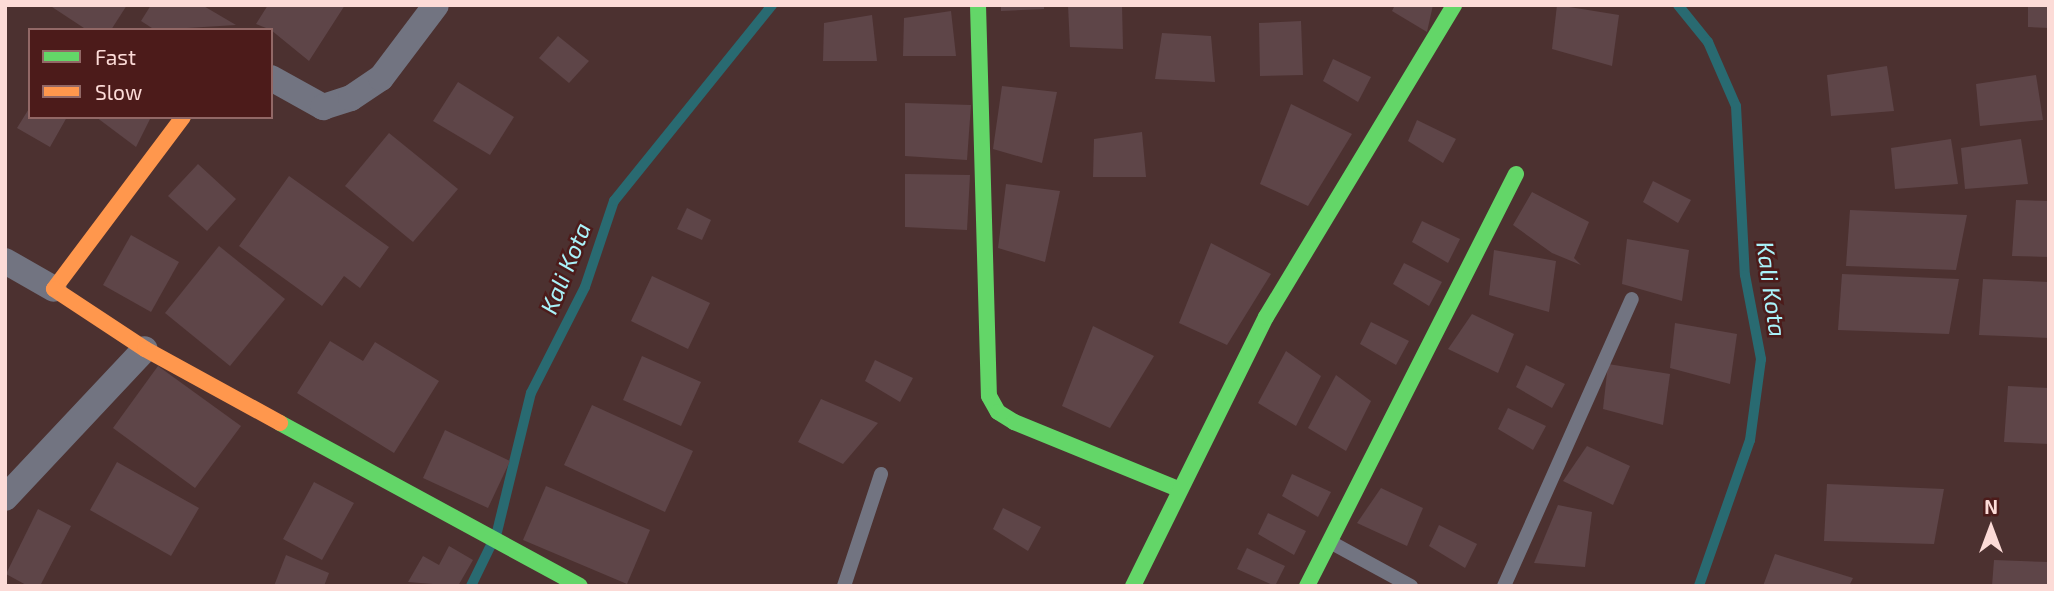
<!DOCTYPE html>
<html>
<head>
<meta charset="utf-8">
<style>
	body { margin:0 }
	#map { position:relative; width:2054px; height:591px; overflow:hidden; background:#4c3130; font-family:"Exo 2",sans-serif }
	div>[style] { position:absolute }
	.stream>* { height:10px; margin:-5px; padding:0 5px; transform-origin:5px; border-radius:5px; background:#296a71 }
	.building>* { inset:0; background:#5e4548 }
	.lane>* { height:14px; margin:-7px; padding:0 7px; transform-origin:7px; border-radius:7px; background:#727481 }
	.street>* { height:26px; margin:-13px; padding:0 13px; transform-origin:13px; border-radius:13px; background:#727481 }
	.fast>* { height:16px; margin:-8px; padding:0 8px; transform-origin:8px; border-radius:8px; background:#63d668 }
	.slow>* { height:16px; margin:-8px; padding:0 8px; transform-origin:8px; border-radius:8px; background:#ff974d }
	span { translate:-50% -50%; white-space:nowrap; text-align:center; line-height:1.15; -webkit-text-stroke:5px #4c1b1a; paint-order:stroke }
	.water-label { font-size:24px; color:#a9f2f9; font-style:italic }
	.frame { position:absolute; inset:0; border:7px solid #fcdbd7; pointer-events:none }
	.legend { position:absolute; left:28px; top:28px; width:245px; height:91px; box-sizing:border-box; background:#4c1b1a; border:2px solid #926866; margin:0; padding:9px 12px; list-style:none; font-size:21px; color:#fcdbd7 }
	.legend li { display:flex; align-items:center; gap:14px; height:35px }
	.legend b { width:35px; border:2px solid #926866 }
	.north { position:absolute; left:1956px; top:493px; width:70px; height:70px; -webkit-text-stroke:5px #4c1b1a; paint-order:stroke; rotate:0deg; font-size:19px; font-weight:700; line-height:28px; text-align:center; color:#fcdbd7 }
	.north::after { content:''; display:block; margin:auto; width:24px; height:32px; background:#fcdbd7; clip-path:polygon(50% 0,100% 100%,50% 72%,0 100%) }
</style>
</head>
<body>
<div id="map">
	<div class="stream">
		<i style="left:1678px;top:5px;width:48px;rotate:51deg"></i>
		<i style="left:1708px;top:42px;width:70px;rotate:66.4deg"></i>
		<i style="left:1736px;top:106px;width:169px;rotate:87deg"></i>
		<i style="left:1745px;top:275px;width:86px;rotate:79.2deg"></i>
		<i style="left:1761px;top:359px;width:82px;rotate:97.7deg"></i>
		<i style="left:1750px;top:440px;width:155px;rotate:109.3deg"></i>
		<i style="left:497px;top:532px;width:143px;rotate:-76.3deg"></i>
		<i style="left:531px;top:393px;width:119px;rotate:-63deg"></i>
		<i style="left:585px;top:287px;width:91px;rotate:-71.4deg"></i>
		<i style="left:614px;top:201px;width:252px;rotate:-51.1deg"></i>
		<i style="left:471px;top:586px;width:46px;rotate:-64deg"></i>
	</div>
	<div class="building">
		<i style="clip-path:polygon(49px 5px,127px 5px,111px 30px,87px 30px)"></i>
		<i style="clip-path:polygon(151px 5px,202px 5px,236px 25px,155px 30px,141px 21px)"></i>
		<i style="clip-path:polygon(268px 5px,345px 5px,309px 61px,271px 30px,256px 24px)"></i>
		<i style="clip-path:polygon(1001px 5px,1044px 5px,1044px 9px,1001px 11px)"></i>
		<i style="clip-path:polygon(1068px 5px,1122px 5px,1123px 49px,1070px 47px)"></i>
		<i style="clip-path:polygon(1395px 5px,1433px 5px,1427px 32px,1392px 11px)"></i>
		<i style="clip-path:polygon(1557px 5px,1619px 15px,1612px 66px,1552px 49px)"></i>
		<i style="clip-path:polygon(2028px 5px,2049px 5px,2049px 28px,2028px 27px)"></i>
		<i style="clip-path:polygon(951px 11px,956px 56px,903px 56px,904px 18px)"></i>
		<i style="clip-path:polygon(872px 15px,877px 61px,823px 61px,824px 23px)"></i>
		<i style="clip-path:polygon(1301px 21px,1303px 75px,1260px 76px,1259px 23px)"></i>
		<i style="clip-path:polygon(1162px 33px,1211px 36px,1215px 82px,1155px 79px)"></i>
		<i style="clip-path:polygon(558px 36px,589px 61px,569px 83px,539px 58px)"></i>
		<i style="clip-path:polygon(1333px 59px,1371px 77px,1358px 102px,1323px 81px)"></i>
		<i style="clip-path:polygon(1887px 66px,1894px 111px,1831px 116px,1827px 75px)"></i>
		<i style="clip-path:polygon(2036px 75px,2043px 120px,1980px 126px,1976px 84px)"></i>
		<i style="clip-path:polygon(458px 82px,514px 117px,490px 155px,433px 121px)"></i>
		<i style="clip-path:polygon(1002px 86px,1057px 92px,1042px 163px,993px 149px)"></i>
		<i style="clip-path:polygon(905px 103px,971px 105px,967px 160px,905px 156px)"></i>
		<i style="clip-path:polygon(1291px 104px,1352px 134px,1308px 206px,1260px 184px)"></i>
		<i style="clip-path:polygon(30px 107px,30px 117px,67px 117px,50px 147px,17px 128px)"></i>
		<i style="clip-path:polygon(96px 117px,151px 117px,136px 147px)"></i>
		<i style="clip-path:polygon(1417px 120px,1456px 139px,1443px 163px,1408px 141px)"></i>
		<i style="clip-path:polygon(1142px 132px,1146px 177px,1093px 177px,1094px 139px)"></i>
		<i style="clip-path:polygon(389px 133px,458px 189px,413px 242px,345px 186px)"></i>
		<i style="clip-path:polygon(1951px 139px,1958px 184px,1895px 189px,1891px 148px)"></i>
		<i style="clip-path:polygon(2021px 139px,2028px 184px,1965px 189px,1961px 148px)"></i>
		<i style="clip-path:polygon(198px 164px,236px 199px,207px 231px,168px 196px)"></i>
		<i style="clip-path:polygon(905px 174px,970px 175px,967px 230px,905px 227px)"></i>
		<i style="clip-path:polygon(289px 176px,389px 247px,360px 288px,344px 276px,322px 306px,239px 246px)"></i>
		<i style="clip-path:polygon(1653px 181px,1691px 200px,1678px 223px,1643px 202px)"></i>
		<i style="clip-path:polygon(1006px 184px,1060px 191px,1045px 262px,998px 248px)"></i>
		<i style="clip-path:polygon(1532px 192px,1589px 222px,1574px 258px,1581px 265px,1552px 253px,1513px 225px)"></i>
		<i style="clip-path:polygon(2016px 200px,2049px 201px,2049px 257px,2012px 256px)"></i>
		<i style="clip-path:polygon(687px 208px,711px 220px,702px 240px,677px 229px)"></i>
		<i style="clip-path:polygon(1850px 210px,1967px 215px,1956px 270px,1846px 266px)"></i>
		<i style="clip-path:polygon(1422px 221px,1460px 239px,1448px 263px,1412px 242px)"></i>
		<i style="clip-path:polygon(131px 235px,179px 262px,151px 312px,103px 285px)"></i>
		<i style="clip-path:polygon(1627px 239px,1689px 250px,1682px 301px,1622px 284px)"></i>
		<i style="clip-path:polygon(1211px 243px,1271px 274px,1227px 345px,1179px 323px)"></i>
		<i style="clip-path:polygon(219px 246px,285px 299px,230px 366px,165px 313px)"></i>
		<i style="clip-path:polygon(1494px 250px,1556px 261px,1549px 312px,1489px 295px)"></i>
		<i style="clip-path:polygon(1404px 263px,1442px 282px,1429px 306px,1393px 284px)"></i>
		<i style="clip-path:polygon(1842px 274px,1959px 279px,1949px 334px,1838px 330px)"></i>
		<i style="clip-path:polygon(652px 276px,710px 303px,688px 349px,631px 321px)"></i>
		<i style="clip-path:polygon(1983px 279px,2049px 282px,2049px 338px,1979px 335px)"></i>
		<i style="clip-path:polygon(1472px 314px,1514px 334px,1498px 373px,1448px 349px)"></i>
		<i style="clip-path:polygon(1371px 322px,1409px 341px,1396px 365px,1360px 344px)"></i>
		<i style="clip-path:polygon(1675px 323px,1737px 334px,1730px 384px,1670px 368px)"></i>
		<i style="clip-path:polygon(1093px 326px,1154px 356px,1110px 428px,1062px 406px)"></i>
		<i style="clip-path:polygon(330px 341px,363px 361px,375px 342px,439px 381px,394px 453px,297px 393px)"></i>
		<i style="clip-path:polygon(1286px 351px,1321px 376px,1296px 426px,1258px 403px)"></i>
		<i style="clip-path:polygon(642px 356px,701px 382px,681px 426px,623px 400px)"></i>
		<i style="clip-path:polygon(875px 360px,913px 378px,900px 402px,865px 381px)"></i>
		<i style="clip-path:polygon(1608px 364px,1670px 374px,1663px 425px,1603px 409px)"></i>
		<i style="clip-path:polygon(1526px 365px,1565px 384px,1552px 408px,1516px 387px)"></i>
		<i style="clip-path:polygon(158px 366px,241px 426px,195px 488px,113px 428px)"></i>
		<i style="clip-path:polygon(1336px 375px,1371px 401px,1346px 451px,1308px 428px)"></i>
		<i style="clip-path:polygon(2008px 386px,2049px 388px,2049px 444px,2004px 442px)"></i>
		<i style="clip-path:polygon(821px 399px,878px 423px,843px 464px,798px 442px)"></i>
		<i style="clip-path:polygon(592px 405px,693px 451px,665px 512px,564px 465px)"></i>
		<i style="clip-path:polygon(1508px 408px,1546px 426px,1533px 450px,1498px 429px)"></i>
		<i style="clip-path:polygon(445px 430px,510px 461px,488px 508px,423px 478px)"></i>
		<i style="clip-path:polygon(1587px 446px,1630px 466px,1613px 505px,1563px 481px)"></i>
		<i style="clip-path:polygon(117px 462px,199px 508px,171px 556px,90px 510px)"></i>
		<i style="clip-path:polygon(1292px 474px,1331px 492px,1318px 517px,1282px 496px)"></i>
		<i style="clip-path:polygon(314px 482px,354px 503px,322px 560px,283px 539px)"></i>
		<i style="clip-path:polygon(1827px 484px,1944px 489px,1934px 544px,1824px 541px)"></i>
		<i style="clip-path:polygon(546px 486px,650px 530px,627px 584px,523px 540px)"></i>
		<i style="clip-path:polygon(1381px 488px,1423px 508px,1407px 546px,1357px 523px)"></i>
		<i style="clip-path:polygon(1558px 505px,1592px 512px,1585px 567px,1534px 563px)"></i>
		<i style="clip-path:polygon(1003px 508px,1041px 527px,1028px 551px,993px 529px)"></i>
		<i style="clip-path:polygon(38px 509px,71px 526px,40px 586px,28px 586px,6px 574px)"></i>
		<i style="clip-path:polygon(1268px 513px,1306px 531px,1294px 555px,1258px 534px)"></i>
		<i style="clip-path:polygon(1439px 525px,1477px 544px,1465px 568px,1429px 546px)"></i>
		<i style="clip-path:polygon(449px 546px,473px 560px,458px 586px,408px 582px,423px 556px,439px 565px)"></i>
		<i style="clip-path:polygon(1247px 548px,1285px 566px,1275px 586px,1237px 569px)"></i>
		<i style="clip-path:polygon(1775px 554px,1853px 578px,1849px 586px,1763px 586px)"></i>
		<i style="clip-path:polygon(286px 555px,329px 573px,324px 586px,274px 586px)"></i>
		<i style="clip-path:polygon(1994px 560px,2049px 562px,2049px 586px,1992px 586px)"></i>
	</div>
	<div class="lane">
		<i style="left:1332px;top:543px;width:90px;rotate:28.6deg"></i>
		<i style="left:844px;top:586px;width:118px;rotate:-71.7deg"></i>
		<i style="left:1504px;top:586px;width:314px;rotate:-66deg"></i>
	</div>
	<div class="street">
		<i style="left:271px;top:78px;width:60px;rotate:29.1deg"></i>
		<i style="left:323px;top:107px;width:29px;rotate:-18deg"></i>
		<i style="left:351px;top:98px;width:36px;rotate:-34deg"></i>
		<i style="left:381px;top:78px;width:91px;rotate:-53deg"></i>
		<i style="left:5px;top:261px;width:56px;rotate:29.7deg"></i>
		<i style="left:5px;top:498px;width:204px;rotate:-46.8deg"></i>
	</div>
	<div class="fast">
		<i style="left:978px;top:5px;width:391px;rotate:88.4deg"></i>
		<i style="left:989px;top:396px;width:18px;rotate:61deg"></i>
		<i style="left:998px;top:412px;width:19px;rotate:32deg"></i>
		<i style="left:1014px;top:422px;width:177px;rotate:22.2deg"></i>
		<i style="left:280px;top:423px;width:341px;rotate:28.5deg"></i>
		<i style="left:1133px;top:586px;width:300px;rotate:-63.7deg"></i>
		<i style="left:1266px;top:317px;width:364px;rotate:-58.9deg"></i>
		<i style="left:1307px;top:586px;width:462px;rotate:-63.1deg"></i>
	</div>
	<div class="slow">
		<i style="left:183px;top:117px;width:215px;rotate:126.9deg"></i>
		<i style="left:54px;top:289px;width:109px;rotate:33.4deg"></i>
		<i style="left:145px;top:349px;width:154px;rotate:28.7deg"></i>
	</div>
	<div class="water-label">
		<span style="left:565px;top:268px;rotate:-68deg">Kali Kota</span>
		<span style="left:1772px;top:289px;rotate:82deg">Kali Kota</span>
	</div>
	<div class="frame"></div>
	<ul class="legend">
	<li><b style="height:9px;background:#63d668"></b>Fast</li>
	<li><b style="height:9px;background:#ff974d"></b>Slow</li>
	</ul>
	<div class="north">N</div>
</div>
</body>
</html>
